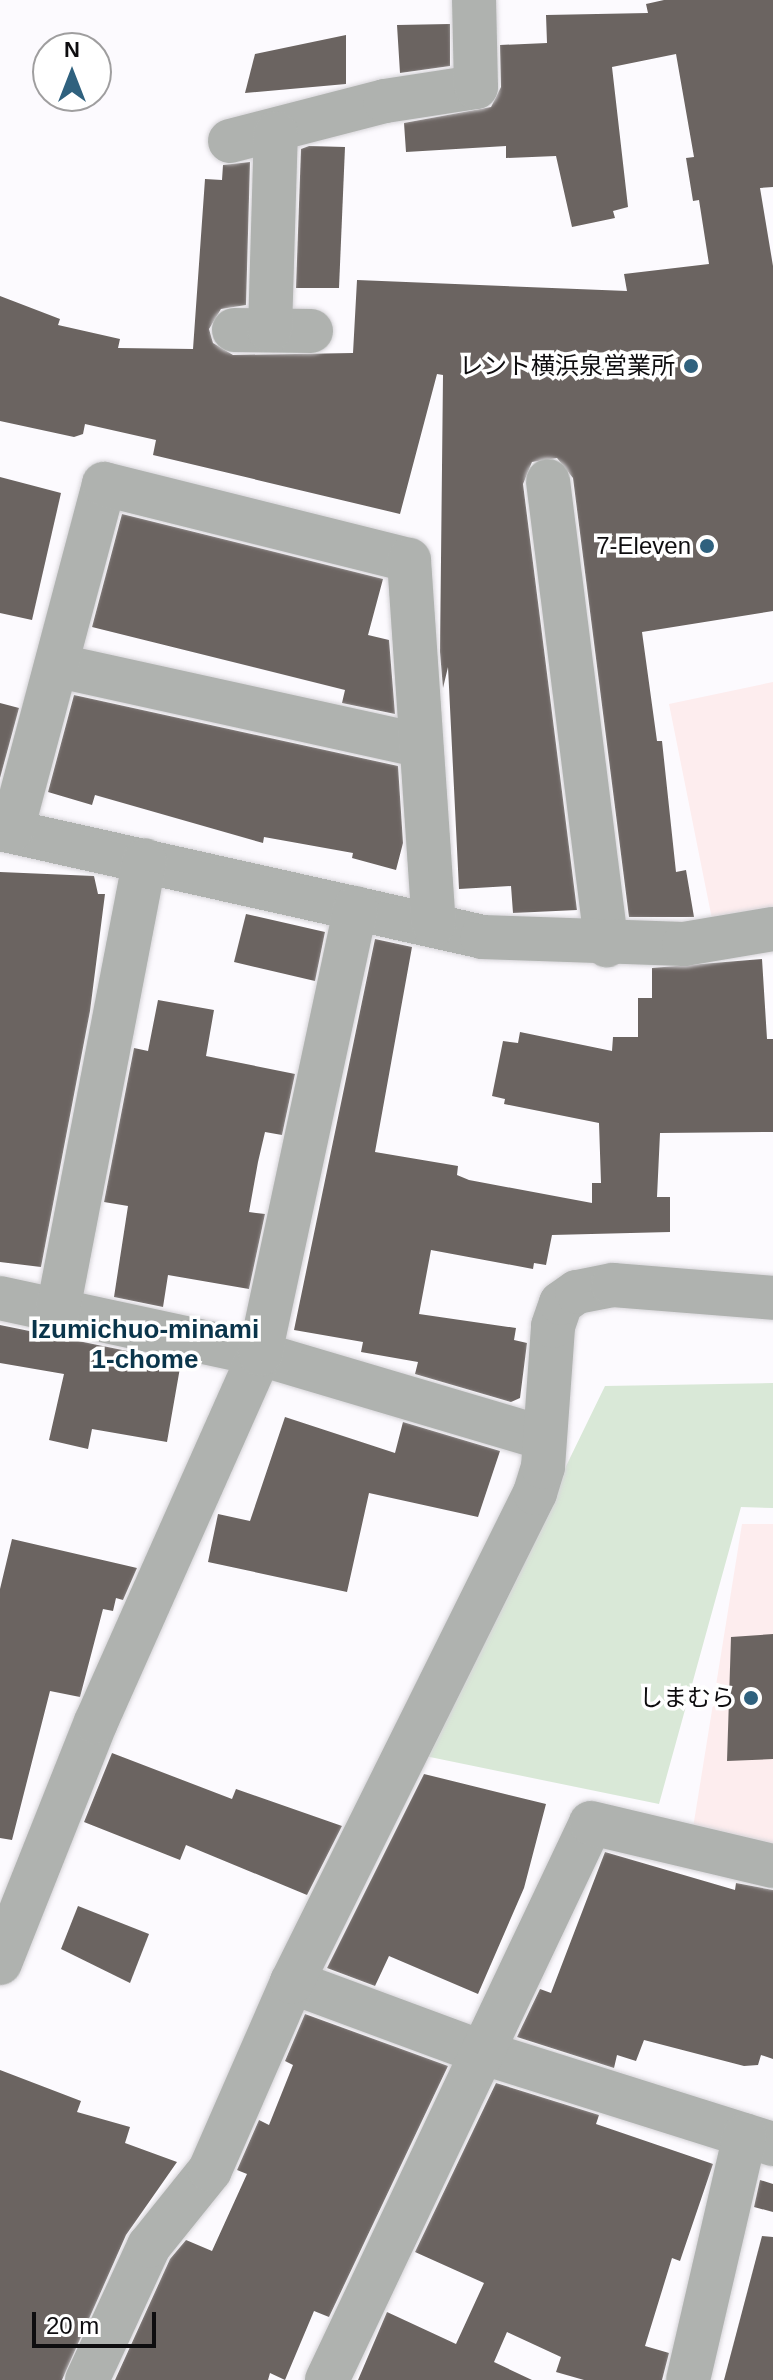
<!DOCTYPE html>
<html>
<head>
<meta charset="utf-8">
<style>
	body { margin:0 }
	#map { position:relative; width:773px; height:2380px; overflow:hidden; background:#fcfafe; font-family:Helvetica,"Noto Sans JP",sans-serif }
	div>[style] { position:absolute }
	.commercial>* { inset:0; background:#fdedee }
	.green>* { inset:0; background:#d9e8d7 }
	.building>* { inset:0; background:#6b6461 }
	.roads { filter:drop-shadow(0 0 2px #d6d4d8) drop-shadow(0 0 2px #d6d4d8) }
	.minor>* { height:44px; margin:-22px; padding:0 22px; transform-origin:22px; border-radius:22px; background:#afb2af }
	.dots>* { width:22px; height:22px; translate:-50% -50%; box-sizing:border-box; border:4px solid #fff; border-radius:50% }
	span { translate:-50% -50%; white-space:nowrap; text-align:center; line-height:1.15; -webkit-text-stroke:7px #fff; paint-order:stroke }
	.poi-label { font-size:24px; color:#0e0d0f }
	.right { translate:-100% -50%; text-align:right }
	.neighbourhood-label { font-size:26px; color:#0a354b; font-weight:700 }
	.north { position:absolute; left:32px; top:32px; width:80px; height:80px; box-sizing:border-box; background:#fff; border:2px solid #9f9e9f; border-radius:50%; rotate:0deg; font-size:22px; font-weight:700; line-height:32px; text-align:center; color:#0e0d0f }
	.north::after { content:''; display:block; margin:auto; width:28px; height:36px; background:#2f617e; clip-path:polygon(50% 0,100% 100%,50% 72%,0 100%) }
	.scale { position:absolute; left:32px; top:2312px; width:124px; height:36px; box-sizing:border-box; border:4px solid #0e0d0f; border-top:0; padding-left:10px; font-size:24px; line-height:28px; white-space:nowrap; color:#0e0d0f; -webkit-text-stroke:6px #fff; paint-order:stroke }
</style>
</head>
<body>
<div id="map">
	<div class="commercial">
		<i style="clip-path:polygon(773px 682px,773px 915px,714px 929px,669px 704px)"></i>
		<i style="clip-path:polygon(742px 1524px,773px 1524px,773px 1847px,693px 1828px)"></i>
	</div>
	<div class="green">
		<i style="clip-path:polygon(773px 1383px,773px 1508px,741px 1507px,659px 1804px,425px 1756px,605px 1386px)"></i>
	</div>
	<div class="building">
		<i style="clip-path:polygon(664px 0,773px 0,773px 187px,760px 188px,773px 266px,773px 611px,642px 632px,657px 741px,662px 741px,676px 872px,686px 870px,694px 917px,629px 917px,573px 478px,557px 458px,532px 462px,523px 484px,577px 910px,513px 913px,511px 886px,459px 889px,448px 667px,443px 688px,440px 652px,443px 375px,437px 374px,400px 514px,153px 455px,156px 440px,85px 424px,83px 434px,74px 437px,0 421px,0 296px,60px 319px,58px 325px,120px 339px,118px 348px,193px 349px,205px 179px,222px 180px,223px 165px,250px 162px,246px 305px,221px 309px,209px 329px,213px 343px,233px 355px,353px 353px,357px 280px,627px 291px,624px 274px,709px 264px,699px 200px,693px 201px,686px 158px,694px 157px,676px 54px,612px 67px,628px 207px,613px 211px,615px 218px,572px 227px,556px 156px,506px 158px,506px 146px,406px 152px,404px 123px,491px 107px,501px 87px,500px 45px,547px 43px,546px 15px,648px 13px,646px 4px)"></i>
		<i style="clip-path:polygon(450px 24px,450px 66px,400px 73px,397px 25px)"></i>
		<i style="clip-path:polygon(346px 35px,346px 84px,245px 93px,255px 54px)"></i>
		<i style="clip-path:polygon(309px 146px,345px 147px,339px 288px,296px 288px,301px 149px)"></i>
		<i style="clip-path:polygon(0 477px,61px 493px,32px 620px,0 613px)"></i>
		<i style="clip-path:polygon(122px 514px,383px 579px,368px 635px,389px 640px,395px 714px,342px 703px,345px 690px,92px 627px)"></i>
		<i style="clip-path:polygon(74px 695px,398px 766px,403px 843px,396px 870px,352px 858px,353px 853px,264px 837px,263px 843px,95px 795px,92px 805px,48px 792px)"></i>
		<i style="clip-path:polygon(0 703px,19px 708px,0 778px)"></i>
		<i style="clip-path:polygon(0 872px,94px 876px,98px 894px,105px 894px,90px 1011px,41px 1267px,0 1262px)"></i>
		<i style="clip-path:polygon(246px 914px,325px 932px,315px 981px,234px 962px)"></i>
		<i style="clip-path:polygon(375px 939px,412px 947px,375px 1152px,458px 1166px,457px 1175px,469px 1180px,592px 1203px,592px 1183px,601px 1183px,599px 1123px,504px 1104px,505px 1099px,492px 1096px,503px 1041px,518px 1043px,520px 1032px,612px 1051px,613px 1037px,638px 1037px,638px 998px,652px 998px,652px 968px,762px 959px,767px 1039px,773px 1039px,773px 1132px,660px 1133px,657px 1197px,670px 1197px,670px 1232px,552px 1235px,546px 1265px,534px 1263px,533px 1269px,431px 1250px,419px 1314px,516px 1328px,514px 1340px,527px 1343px,520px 1398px,511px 1402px,415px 1374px,418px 1362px,361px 1352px,363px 1342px,294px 1330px)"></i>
		<i style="clip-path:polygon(158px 1000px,214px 1010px,206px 1056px,295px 1074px,282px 1135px,265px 1132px,258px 1162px,249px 1212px,265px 1214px,249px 1289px,168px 1275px,163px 1307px,114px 1297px,128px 1206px,104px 1202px,134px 1048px,148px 1051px)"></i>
		<i style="clip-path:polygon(0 1325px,181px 1362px,167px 1442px,92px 1429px,88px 1449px,49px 1440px,64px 1374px,0 1363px)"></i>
		<i style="clip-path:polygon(285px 1417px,395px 1453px,403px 1422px,500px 1451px,478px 1517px,369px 1493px,347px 1592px,208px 1562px,218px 1514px,250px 1521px)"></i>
		<i style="clip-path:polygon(12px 1539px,137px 1568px,123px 1600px,116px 1598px,113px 1611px,103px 1609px,80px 1697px,50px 1691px,12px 1840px,0 1838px,0 1589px)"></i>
		<i style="clip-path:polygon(773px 1634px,773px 1759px,727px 1761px,731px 1637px)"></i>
		<i style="clip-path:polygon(112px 1753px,232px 1799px,236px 1789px,342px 1826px,307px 1895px,186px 1845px,180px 1860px,84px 1822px)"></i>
		<i style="clip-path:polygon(424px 1774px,546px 1804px,524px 1888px,478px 1994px,389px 1956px,375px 1986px,327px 1968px)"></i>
		<i style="clip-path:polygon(605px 1852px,735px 1890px,736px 1883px,773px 1890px,773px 2059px,761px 2055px,758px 2065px,744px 2066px,644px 2040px,636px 2061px,617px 2055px,614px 2068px,517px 2037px,540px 1989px,551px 1993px)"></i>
		<i style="clip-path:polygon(78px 1906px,149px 1934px,130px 1983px,61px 1949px)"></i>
		<i style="clip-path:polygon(305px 2014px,448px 2066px,329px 2317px,314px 2311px,285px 2380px,270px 2373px,268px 2380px,115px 2380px,170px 2259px,186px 2240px,212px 2251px,247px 2174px,237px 2170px,259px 2120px,269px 2125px,293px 2065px,285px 2061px)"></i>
		<i style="clip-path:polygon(0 2070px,81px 2101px,77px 2112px,130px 2127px,125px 2143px,177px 2162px,126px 2235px,62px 2380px,0 2380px)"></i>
		<i style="clip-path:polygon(496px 2083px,599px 2115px,596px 2124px,713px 2164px,680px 2261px,672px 2258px,645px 2346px,669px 2353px,662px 2380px,584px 2380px,556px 2372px,561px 2357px,507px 2332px,494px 2362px,532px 2380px,358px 2380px,387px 2312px,456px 2344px,484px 2283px,415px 2252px)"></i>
		<i style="clip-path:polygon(760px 2180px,773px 2184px,773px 2212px,754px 2207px)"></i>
		<i style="clip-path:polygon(762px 2236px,773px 2237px,773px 2380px,724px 2380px)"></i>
	</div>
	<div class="roads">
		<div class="minor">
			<i style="left:230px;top:141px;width:160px;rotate:-14.5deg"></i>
			<i style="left:385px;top:101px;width:92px;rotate:-8.7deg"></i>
			<i style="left:476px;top:87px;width:87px;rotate:-91.3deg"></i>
			<i style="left:234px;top:330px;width:77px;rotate:0.7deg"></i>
			<i style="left:270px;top:330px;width:197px;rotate:-88.3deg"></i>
			<i style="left:548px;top:481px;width:468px;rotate:82.8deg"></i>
			<i style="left:59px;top:666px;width:369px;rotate:12.4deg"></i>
			<i style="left:0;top:829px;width:494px;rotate:12.6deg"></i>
			<i style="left:482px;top:937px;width:202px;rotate:2deg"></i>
			<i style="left:684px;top:944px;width:90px;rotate:-9.6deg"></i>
			<i style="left:12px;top:830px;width:358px;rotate:-75.1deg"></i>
			<i style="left:104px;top:484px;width:314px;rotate:14deg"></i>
			<i style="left:409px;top:560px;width:365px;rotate:86.1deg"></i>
			<i style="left:0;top:1298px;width:266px;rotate:12.2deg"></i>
			<i style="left:260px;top:1354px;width:296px;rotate:16.5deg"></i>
			<i style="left:58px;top:1310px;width:458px;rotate:-79.1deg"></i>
			<i style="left:0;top:1963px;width:259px;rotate:-68.3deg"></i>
			<i style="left:96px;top:1722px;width:403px;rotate:-66deg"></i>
			<i style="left:260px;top:1354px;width:456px;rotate:-77.9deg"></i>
			<i style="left:292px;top:1982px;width:208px;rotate:20.3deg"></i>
			<i style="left:487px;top:2054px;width:300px;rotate:17.5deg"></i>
			<i style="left:87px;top:2380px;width:148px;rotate:-65.2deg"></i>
			<i style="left:149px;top:2246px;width:97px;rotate:-51.2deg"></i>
			<i style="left:210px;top:2170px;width:205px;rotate:-66.4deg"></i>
			<i style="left:292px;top:1982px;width:546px;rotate:-63.58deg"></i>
			<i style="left:535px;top:1493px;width:27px;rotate:-73deg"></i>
			<i style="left:543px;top:1467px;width:141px;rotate:-85.9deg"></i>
			<i style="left:553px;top:1326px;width:24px;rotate:-71deg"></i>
			<i style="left:561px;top:1303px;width:19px;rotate:-35deg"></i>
			<i style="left:577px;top:1292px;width:37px;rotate:-11deg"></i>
			<i style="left:613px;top:1285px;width:161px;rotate:4.6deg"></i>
			<i style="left:327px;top:2380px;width:616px;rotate:-64.64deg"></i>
			<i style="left:591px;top:1823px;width:187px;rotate:13.3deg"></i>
			<i style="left:688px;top:2380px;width:251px;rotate:-76.9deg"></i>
		</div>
	</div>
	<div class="dots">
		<i style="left:691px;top:366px;background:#2f617e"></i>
		<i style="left:707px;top:546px;background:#2f617e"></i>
		<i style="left:751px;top:1698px;background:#2f617e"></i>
	</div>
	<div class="poi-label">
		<span class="right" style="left:675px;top:366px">レント横浜泉営業所</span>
		<span class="right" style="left:691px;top:546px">7-Eleven</span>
		<span class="right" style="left:735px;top:1698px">しまむら</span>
	</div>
	<div class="neighbourhood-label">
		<span style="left:145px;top:1345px">Izumichuo-minami<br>1-chome</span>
	</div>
	<div class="north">N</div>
	<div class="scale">20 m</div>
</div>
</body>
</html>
